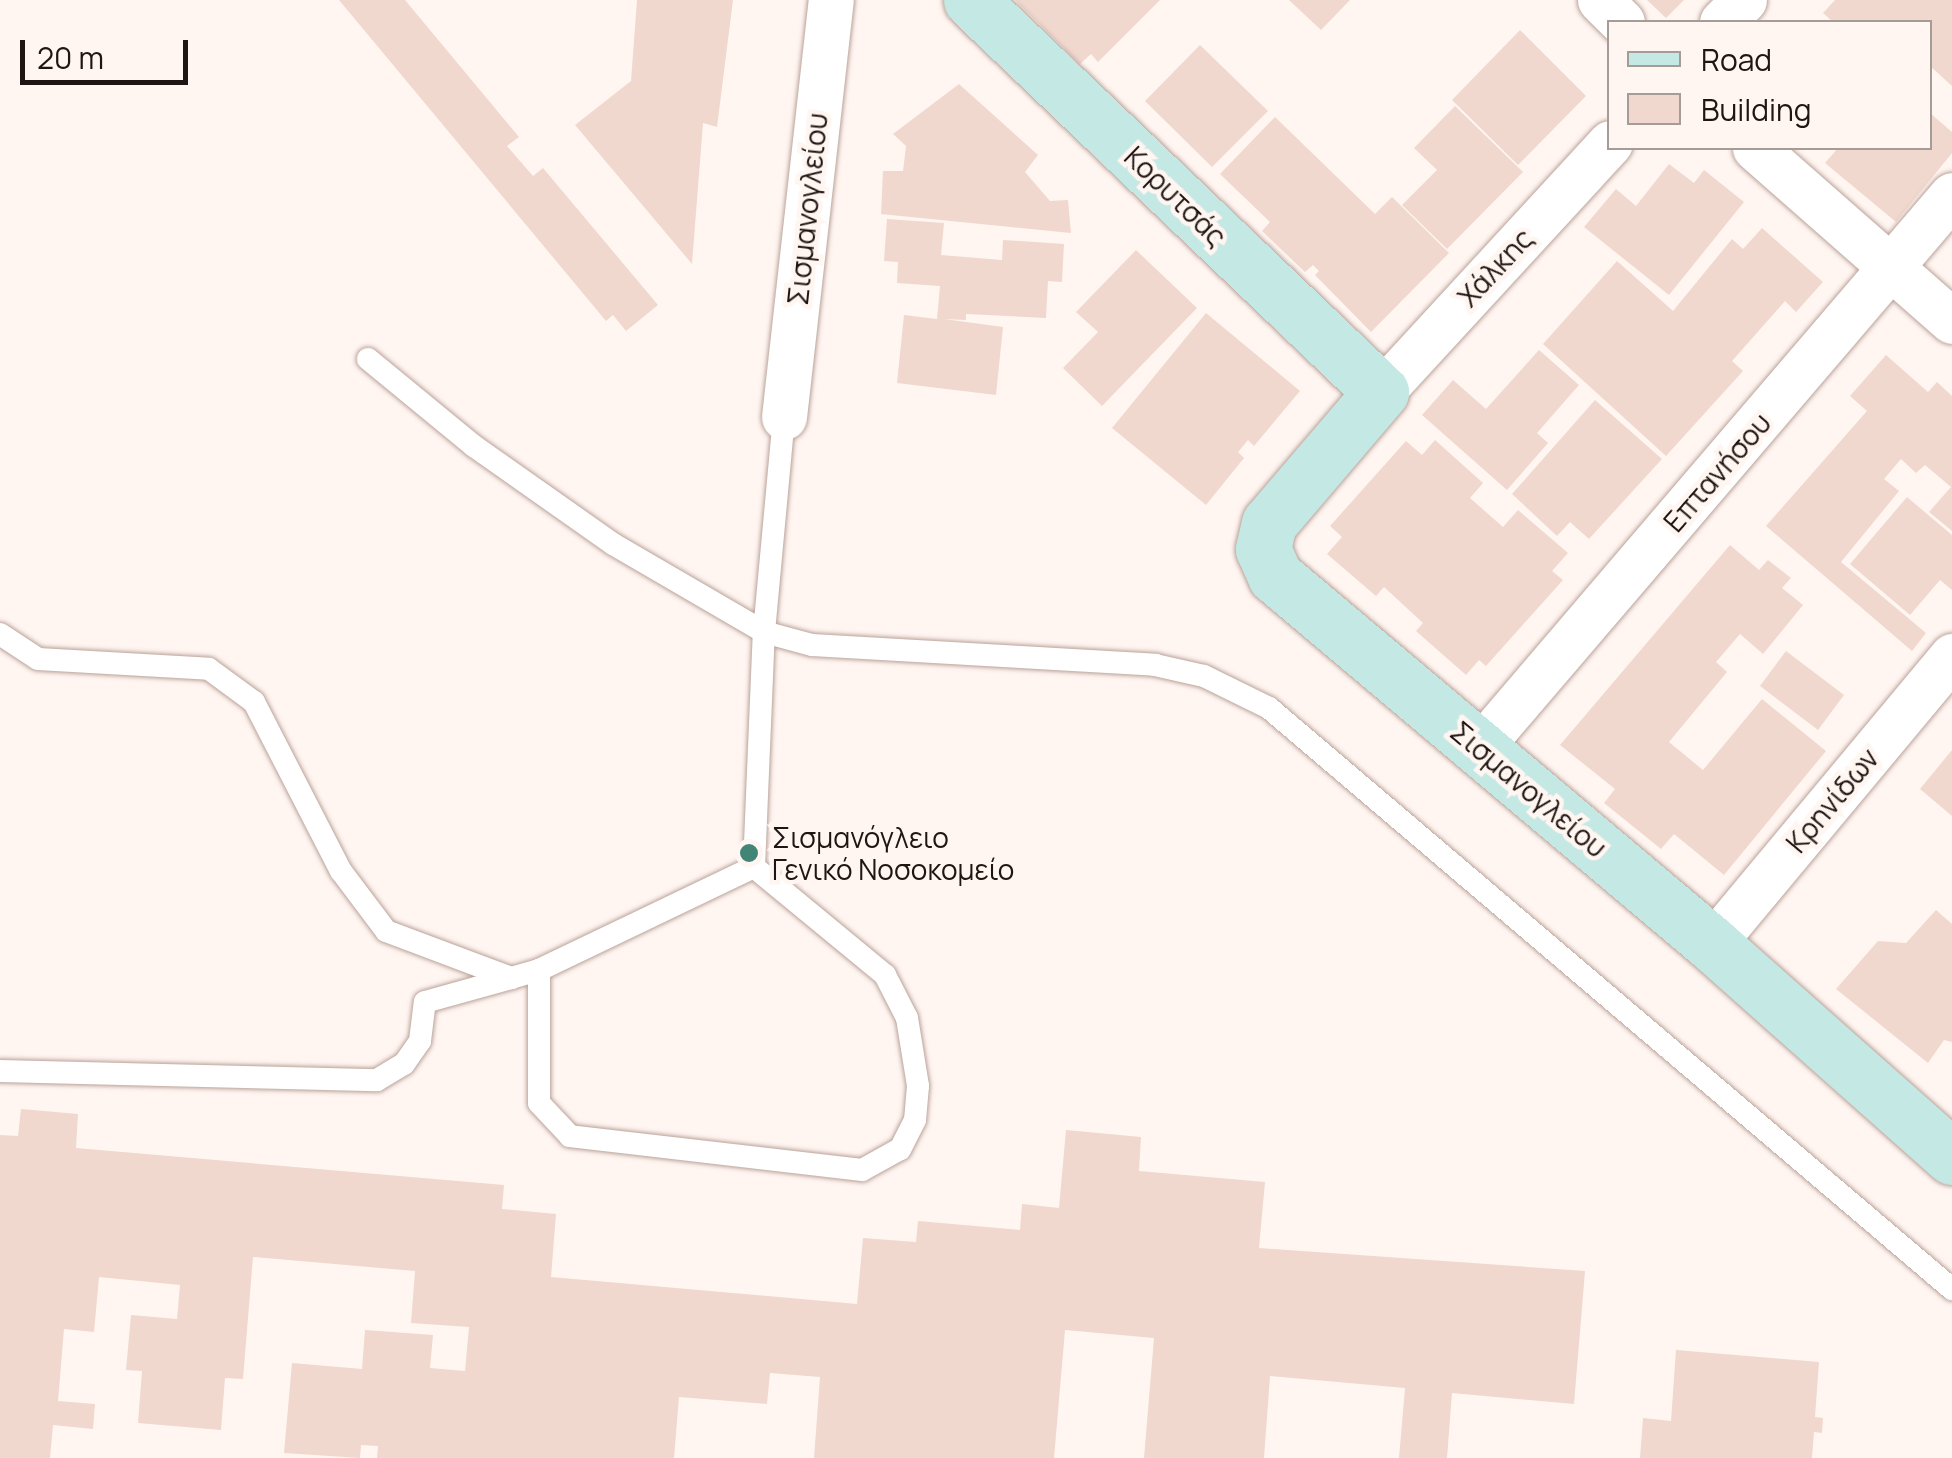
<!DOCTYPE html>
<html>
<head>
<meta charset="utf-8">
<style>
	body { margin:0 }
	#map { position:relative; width:1952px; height:1458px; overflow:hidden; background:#fff5f1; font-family:Manrope,sans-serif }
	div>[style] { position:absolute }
	.building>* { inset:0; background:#f0d8ce }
	.roads { filter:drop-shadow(0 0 2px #baa399) drop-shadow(0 0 2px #baa399) }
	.lane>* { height:22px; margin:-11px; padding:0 11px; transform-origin:11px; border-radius:11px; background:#fff }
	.street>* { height:45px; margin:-22.5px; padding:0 22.5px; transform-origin:22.5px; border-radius:22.5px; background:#fff }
	.secondary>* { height:55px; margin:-27.5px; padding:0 27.5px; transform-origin:27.5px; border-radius:27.5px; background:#c4e8e4 }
	.dots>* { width:28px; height:28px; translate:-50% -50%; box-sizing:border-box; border:5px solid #fff5f1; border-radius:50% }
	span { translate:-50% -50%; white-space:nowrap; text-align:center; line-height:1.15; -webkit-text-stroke:9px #fff5f1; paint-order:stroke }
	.street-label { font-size:28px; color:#1f1613 }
	.poi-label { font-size:28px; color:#1f1613 }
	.left { translate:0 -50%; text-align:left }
	.legend { position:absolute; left:1607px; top:20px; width:325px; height:130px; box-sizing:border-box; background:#fff5f1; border:2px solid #a59c98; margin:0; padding:12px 18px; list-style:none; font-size:30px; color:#1f1613 }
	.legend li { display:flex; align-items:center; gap:20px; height:50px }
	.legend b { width:50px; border:2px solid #a59c98 }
	.scale { position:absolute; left:20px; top:40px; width:168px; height:45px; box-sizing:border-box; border:5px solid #1f1613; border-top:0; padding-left:12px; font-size:30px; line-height:35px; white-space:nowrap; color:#1f1613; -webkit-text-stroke:8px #fff5f1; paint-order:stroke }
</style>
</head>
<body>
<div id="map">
	<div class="building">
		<i style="clip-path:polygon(339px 0,405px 0,519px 137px,507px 146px,533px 176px,543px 168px,658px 305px,626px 331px,613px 315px,606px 321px)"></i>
		<i style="clip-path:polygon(637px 0,733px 0,717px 127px,703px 123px,692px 264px,575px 125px,631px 81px)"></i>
		<i style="clip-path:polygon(1015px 0,1160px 0,1098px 62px,1091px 54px,1080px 64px)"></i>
		<i style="clip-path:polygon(1289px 0,1350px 0,1321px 30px)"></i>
		<i style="clip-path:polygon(1647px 0,1684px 0,1666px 18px)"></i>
		<i style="clip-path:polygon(1835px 0,1952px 0,1952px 86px,1930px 66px,1930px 22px,1833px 22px,1823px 13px)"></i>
		<i style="clip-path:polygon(1520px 30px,1586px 96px,1518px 165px,1452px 100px)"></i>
		<i style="clip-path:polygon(1200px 45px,1268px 111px,1212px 167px,1145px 101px)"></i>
		<i style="clip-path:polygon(959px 84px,1038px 155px,1025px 172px,1050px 201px,1068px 200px,1071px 233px,881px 214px,883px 171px,903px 171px,906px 146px,893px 134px)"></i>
		<i style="clip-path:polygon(1455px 106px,1523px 172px,1447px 249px,1402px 205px,1437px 170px,1414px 148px)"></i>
		<i style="clip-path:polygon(1930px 113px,1952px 132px,1952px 153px,1896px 222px,1825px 163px,1838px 148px,1930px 148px)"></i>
		<i style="clip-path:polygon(1275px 117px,1375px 214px,1392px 197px,1449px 253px,1371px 332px,1315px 275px,1319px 271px,1313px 265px,1305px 272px,1262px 231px,1270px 222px,1220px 174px)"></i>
		<i style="clip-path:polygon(1669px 164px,1694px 183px,1704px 170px,1744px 202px,1669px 295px,1584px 227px,1616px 189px,1636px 206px)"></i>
		<i style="clip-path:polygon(887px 219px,944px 223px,941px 255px,1002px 260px,1003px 240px,1064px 244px,1062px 282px,1048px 281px,1046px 318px,966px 314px,966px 320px,944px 319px,1003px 327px,996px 395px,897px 383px,904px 315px,937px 319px,940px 286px,897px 283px,898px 262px,884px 261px)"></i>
		<i style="clip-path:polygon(1762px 228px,1823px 282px,1796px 312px,1785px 301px,1732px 361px,1743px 371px,1666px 456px,1543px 344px,1617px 261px,1673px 311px,1732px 239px,1743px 249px)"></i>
		<i style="clip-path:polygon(1136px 250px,1197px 308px,1102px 406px,1063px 368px,1098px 332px,1076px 312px)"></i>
		<i style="clip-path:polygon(1206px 313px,1300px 391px,1254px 446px,1248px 440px,1238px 452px,1244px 458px,1206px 505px,1112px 428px)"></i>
		<i style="clip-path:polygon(1539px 350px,1579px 385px,1537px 433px,1548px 443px,1507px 490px,1422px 415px,1453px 380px,1486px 409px)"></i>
		<i style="clip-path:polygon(1886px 355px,1928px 392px,1937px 382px,1952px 396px,1952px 531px,1929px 512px,1951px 487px,1925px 465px,1916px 473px,1901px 459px,1884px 479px,1899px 491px,1841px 562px,1926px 633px,1912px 651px,1766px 526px,1867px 411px,1850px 396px)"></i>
		<i style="clip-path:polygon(1595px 400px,1662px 459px,1589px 539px,1570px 522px,1557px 536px,1512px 494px)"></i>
		<i style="clip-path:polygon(1435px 440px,1483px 483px,1470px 498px,1503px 527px,1518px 510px,1568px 553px,1552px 571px,1563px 580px,1486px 666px,1479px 660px,1466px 675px,1416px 631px,1423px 623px,1384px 587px,1376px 596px,1327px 554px,1342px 537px,1330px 526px,1406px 441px,1422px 455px)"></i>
		<i style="clip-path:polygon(1907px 497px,1952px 535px,1952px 590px,1940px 580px,1910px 615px,1850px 564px)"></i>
		<i style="clip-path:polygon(1730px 545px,1759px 570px,1768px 560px,1791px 578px,1782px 588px,1803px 605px,1763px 654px,1740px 634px,1716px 662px,1727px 672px,1669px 742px,1703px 770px,1762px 699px,1826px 751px,1724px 875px,1674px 834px,1661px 849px,1604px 803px,1615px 789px,1560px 745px)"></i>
		<i style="clip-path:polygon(1786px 651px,1844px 695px,1818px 730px,1760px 686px)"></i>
		<i style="clip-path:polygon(1952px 750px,1952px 816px,1920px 789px)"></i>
		<i style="clip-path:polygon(1936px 910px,1952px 924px,1952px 1042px,1944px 1040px,1928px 1063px,1836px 989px,1878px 941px,1906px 943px)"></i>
		<i style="clip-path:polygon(21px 1109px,78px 1114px,76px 1148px,504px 1185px,502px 1209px,556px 1214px,551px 1277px,857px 1304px,863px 1238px,916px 1242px,918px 1221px,1020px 1230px,1022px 1204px,1059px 1208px,1066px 1130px,1141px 1137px,1139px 1171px,1265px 1182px,1259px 1248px,1585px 1271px,1574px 1404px,1452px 1393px,1447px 1458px,1399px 1458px,1405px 1388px,1270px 1376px,1264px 1458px,1144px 1458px,1154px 1338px,1065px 1330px,1054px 1458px,814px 1458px,820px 1377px,770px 1373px,767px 1404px,679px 1397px,674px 1458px,377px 1458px,378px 1446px,361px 1445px,360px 1458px,284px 1453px,292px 1363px,362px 1369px,365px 1330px,433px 1335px,430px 1368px,465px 1371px,469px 1327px,411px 1323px,415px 1271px,253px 1257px,243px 1379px,225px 1378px,221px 1430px,138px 1423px,142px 1371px,126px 1370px,131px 1315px,177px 1319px,180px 1285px,99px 1277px,94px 1332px,64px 1329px,58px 1401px,95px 1404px,93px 1429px,53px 1425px,50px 1458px,0 1458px,0 1135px,18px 1136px)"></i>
		<i style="clip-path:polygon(1676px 1350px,1819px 1362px,1815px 1417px,1823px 1418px,1822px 1433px,1814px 1432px,1812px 1458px,1640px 1458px,1643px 1418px,1671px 1421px)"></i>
	</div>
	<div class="roads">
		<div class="lane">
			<i style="left:368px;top:359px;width:137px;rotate:39.4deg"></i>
			<i style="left:474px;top:446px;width:170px;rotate:35.2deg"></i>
			<i style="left:613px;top:544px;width:175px;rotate:30.2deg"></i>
			<i style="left:764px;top:632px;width:50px;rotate:15.2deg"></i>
			<i style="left:812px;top:645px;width:344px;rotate:3.3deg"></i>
			<i style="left:1155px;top:665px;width:50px;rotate:12.7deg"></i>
			<i style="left:1204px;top:676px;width:72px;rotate:26.2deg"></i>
			<i style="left:1269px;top:708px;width:897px;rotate:40.39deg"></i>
			<i style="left:0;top:634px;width:45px;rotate:33.3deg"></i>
			<i style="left:38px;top:659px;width:171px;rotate:3.3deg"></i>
			<i style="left:209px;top:669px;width:56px;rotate:36.3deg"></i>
			<i style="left:254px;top:702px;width:190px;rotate:62.8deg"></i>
			<i style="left:341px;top:871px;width:75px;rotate:53.1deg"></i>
			<i style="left:386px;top:931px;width:134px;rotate:20.6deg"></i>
			<i style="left:511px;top:978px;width:29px;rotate:-16deg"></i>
			<i style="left:754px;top:867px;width:170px;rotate:39.5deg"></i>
			<i style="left:885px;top:975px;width:48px;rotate:62.9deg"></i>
			<i style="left:907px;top:1018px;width:69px;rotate:80.8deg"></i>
			<i style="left:918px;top:1086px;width:34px;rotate:95deg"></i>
			<i style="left:915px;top:1120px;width:33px;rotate:117deg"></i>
			<i style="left:900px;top:1149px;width:43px;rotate:151.1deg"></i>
			<i style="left:862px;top:1170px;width:294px;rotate:-173.4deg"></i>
			<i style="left:570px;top:1136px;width:45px;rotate:-133.2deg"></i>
			<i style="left:539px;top:1103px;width:133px;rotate:-90deg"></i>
			<i style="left:539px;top:970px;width:238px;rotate:-25.6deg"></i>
			<i style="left:754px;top:867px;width:235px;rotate:-87.6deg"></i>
			<i style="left:764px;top:632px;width:216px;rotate:-84.7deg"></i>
			<i style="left:0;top:1071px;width:377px;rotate:1.4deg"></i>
			<i style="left:377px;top:1080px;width:31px;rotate:-31deg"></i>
			<i style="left:404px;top:1064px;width:28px;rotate:-55deg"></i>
			<i style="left:420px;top:1041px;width:39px;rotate:-83deg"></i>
			<i style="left:425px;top:1002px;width:89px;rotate:-15.6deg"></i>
		</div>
		<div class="street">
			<i style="left:1600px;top:0;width:31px;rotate:45deg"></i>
			<i style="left:1722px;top:22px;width:31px;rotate:-45deg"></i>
			<i style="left:1755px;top:148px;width:262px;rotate:41.3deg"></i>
			<i style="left:1381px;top:392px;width:338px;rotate:-47.4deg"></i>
			<i style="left:784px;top:417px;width:420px;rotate:-83.6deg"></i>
			<i style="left:1480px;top:747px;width:726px;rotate:-49.47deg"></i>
			<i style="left:1712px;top:944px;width:375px;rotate:-50.2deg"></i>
		</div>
		<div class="secondary">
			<i style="left:971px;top:0;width:567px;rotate:43.71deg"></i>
			<i style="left:1381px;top:392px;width:172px;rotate:130.5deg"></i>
			<i style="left:1269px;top:523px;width:27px;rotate:103deg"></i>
			<i style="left:1263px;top:549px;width:30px;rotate:66deg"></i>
			<i style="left:1275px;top:576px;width:571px;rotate:40.1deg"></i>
			<i style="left:1712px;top:944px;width:321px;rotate:41.6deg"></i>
		</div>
	</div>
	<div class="dots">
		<i style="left:749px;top:853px;background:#428577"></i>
	</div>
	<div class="street-label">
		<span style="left:1176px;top:196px;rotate:44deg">Κορυτσάς</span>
		<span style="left:807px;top:209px;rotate:-84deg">Σισμανογλείου</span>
		<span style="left:1495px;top:267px;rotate:-47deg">Χάλκης</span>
		<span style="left:1717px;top:472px;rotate:-49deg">Επτανήσου</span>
		<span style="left:1529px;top:789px;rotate:40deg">Σισμανογλείου</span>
		<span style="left:1832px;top:800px;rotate:-50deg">Κρηνίδων</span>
	</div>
	<div class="poi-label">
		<span class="left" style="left:772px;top:853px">Σισμανόγλειο<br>Γενικό Νοσοκομείο</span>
	</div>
	<ul class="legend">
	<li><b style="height:12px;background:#c4e8e4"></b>Road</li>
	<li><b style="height:28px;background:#f0d8ce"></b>Building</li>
	</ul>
	<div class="scale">20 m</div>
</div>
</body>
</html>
